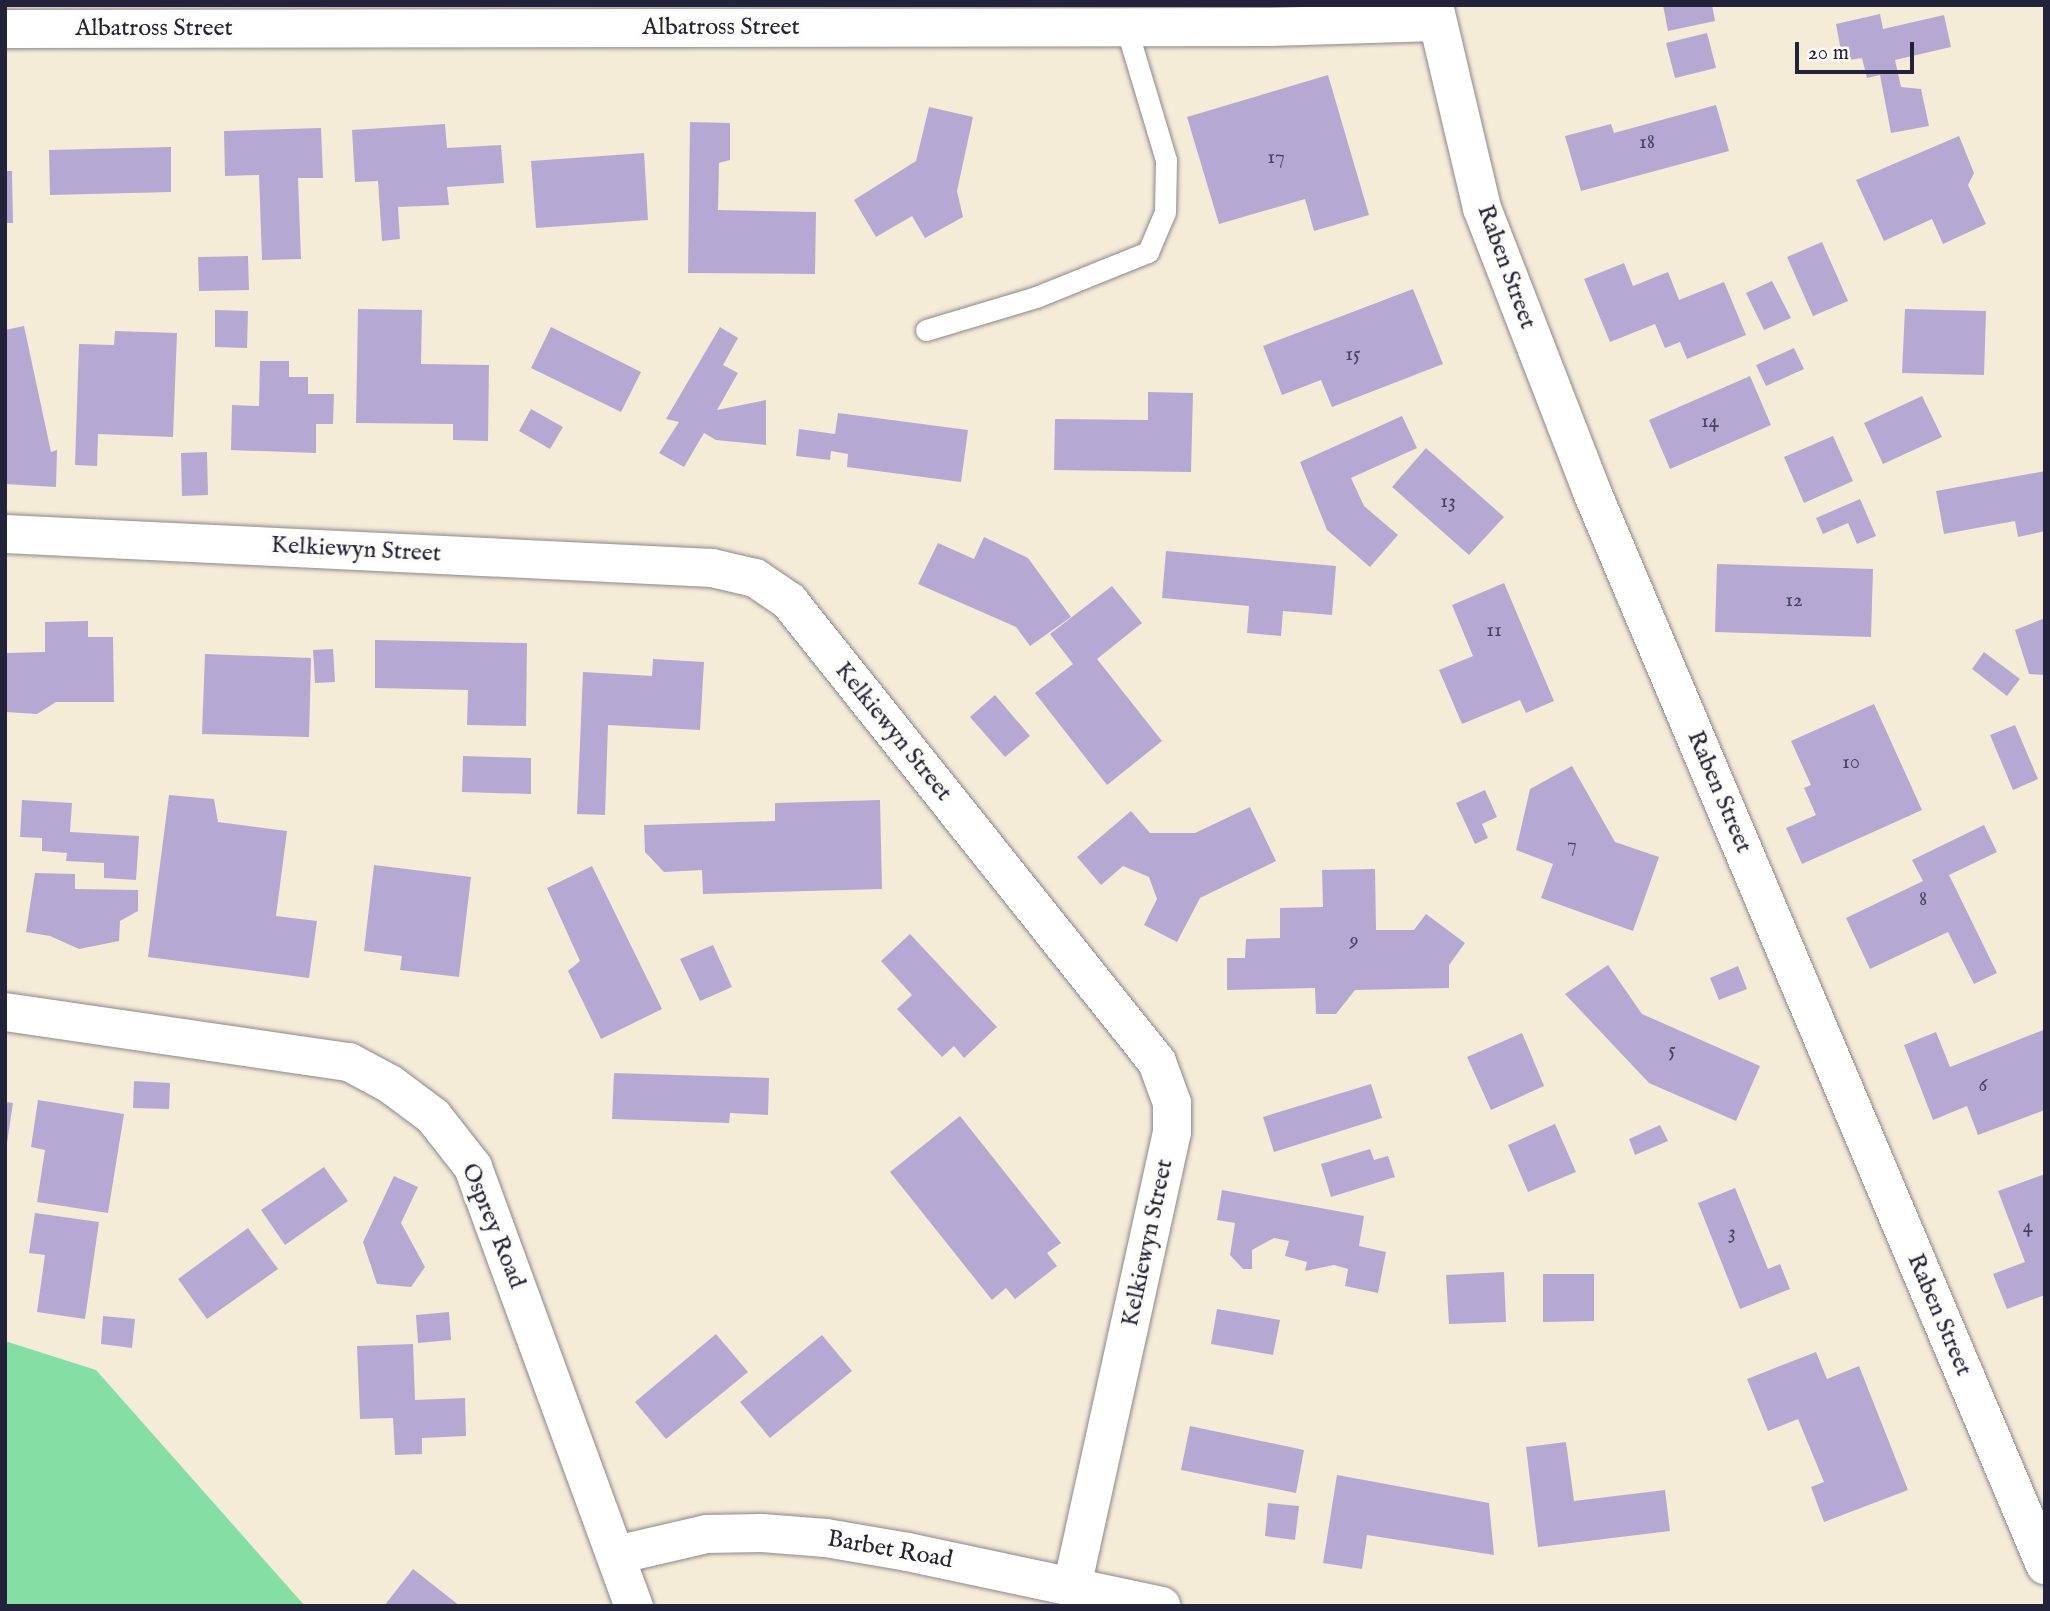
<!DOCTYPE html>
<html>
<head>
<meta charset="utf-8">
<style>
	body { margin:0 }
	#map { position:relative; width:2050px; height:1611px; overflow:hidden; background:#f5ecd8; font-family:"IM FELL English",serif }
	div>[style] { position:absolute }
	.green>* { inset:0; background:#85dfa4 }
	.building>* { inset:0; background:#b5a9d3 }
	.roads { filter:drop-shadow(0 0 2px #8c878a) drop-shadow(0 0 2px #8c878a) }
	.lane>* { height:21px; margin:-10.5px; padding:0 10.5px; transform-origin:10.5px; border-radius:10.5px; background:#fff }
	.street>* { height:38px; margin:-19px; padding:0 19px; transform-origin:19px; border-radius:19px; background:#fff }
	span { translate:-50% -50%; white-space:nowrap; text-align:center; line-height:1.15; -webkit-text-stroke:7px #fdfcf7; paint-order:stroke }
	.number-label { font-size:21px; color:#474461 }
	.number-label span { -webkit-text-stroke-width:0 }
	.street-label { font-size:24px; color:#22223b }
	.frame { position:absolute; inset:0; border:7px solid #22223b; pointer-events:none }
	.scale { position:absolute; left:1795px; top:42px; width:119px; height:32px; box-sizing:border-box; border:4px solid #22223b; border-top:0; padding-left:9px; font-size:21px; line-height:24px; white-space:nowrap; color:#22223b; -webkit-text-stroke:5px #fdfcf7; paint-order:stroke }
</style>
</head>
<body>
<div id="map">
	<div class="green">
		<i style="clip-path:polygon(5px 1341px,96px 1370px,305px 1606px,5px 1606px)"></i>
	</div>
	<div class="building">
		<i style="clip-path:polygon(1663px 5px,1712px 5px,1715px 21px,1668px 31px)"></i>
		<i style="clip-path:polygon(1880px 14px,1883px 29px,1944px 15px,1951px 47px,1895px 60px,1901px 87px,1921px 89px,1929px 126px,1891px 133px,1880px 75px,1867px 78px,1862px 58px,1843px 61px,1836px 24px)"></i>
		<i style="clip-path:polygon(1707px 33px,1716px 68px,1675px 78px,1666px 43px)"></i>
		<i style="clip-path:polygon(1328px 75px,1369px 215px,1314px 231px,1305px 199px,1219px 224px,1187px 117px)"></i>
		<i style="clip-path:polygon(1716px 105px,1729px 151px,1581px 191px,1565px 136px,1611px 124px,1614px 133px)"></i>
		<i style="clip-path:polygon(929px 107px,973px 117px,957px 191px,963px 217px,925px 238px,912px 216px,876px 237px,854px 200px,916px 161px)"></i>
		<i style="clip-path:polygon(690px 122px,730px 123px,730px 160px,719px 163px,718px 210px,816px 212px,815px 274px,688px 273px)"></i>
		<i style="clip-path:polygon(445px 124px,447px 148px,501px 145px,504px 183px,447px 187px,449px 205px,398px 207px,400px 239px,382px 241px,378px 181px,355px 182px,352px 130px)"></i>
		<i style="clip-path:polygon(321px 128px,323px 178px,298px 178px,301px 259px,262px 260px,259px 175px,225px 176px,224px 131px)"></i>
		<i style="clip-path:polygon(1959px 136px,1974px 173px,1968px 185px,1986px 224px,1943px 244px,1932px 219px,1884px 241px,1856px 180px)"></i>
		<i style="clip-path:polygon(171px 147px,171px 192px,50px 195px,49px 150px)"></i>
		<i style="clip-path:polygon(644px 153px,648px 220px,536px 228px,531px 161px)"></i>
		<i style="clip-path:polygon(5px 171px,12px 171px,13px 223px,5px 223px)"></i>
		<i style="clip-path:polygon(1822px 242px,1848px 301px,1813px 316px,1787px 257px)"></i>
		<i style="clip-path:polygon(248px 256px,249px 290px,199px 291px,198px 257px)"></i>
		<i style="clip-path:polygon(1624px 263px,1633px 286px,1668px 272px,1679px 300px,1724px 282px,1746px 335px,1687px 359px,1680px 342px,1665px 348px,1655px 324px,1610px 342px,1584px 279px)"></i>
		<i style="clip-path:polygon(1772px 281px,1791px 318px,1764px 330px,1746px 293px)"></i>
		<i style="clip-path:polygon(1413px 289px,1443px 364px,1332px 407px,1321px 380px,1282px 395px,1263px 346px)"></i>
		<i style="clip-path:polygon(358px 309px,422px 310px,421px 364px,489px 365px,488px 441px,453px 440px,453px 424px,356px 423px)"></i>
		<i style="clip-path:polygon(1905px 309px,1986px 311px,1984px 375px,1902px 373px)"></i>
		<i style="clip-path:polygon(215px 310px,248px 311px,247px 348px,215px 347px)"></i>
		<i style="clip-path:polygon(24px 326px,51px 452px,57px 450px,56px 487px,5px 484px,5px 330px)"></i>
		<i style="clip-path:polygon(551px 327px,641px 372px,621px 412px,531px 368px)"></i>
		<i style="clip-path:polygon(720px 327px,738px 338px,723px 365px,738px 373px,717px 410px,766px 400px,766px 445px,716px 440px,704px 433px,684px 467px,659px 453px,679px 422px,666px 419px)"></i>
		<i style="clip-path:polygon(115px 331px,177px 333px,173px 437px,98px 434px,97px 466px,75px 465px,79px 344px,114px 345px)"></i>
		<i style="clip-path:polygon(1794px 348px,1804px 369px,1766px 386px,1756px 365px)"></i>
		<i style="clip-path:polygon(260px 361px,289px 361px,289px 377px,308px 377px,308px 394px,334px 394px,333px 424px,316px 424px,316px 453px,231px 450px,232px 405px,259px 406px)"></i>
		<i style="clip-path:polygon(1750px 376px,1771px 425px,1670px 469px,1649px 420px)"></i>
		<i style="clip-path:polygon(1148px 392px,1193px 393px,1191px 472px,1054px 470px,1055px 419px,1148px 420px)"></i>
		<i style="clip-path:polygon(1922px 396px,1942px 437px,1883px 464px,1864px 423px)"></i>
		<i style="clip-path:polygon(531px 409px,563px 427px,550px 449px,519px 431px)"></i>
		<i style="clip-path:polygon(838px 413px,968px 430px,961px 482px,847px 467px,848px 454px,831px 451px,830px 460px,796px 456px,799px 429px,835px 434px)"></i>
		<i style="clip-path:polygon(1402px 416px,1417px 448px,1351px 478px,1364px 506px,1398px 535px,1370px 567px,1327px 530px,1300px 462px)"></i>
		<i style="clip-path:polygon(1833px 436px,1853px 481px,1804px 503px,1784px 457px)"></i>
		<i style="clip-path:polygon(1426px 448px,1504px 517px,1469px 555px,1392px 487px)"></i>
		<i style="clip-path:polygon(207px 452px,208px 495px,182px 496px,181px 453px)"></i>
		<i style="clip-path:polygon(2045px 471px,2045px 531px,2018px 537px,2015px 521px,1944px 534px,1936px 491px)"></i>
		<i style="clip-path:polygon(1860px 499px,1876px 536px,1857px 544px,1848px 523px,1823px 534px,1816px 518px)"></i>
		<i style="clip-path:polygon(984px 537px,1028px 558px,1071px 617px,1030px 646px,1016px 627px,918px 584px,938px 543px,974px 559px)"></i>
		<i style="clip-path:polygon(1166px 551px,1336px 566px,1332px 615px,1283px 611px,1281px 636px,1247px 633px,1249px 606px,1162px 598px)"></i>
		<i style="clip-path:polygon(1717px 564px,1873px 569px,1871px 637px,1715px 632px)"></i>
		<i style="clip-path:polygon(1504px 583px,1554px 701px,1526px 713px,1520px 700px,1462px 724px,1439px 670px,1473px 656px,1452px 605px)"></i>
		<i style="clip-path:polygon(1112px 586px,1142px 623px,1097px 659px,1162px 741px,1107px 785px,1035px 693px,1073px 664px,1050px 634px)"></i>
		<i style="clip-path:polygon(2045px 618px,2045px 675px,2029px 674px,2015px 630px)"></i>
		<i style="clip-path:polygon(88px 621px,88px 637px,113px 637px,114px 702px,56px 702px,37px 714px,5px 712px,7px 653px,45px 652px,45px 622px)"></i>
		<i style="clip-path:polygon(375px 640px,527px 643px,526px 726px,467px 725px,468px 690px,375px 688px)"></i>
		<i style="clip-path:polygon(333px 649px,335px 682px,315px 683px,313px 650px)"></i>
		<i style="clip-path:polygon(1984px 652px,2020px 679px,2007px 696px,1972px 669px)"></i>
		<i style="clip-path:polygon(205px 654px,311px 658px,309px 737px,202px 734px)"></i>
		<i style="clip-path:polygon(653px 659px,704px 662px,700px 730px,608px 725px,605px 815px,577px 814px,583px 672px,652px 676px)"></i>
		<i style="clip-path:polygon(995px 695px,1030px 736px,1005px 757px,970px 717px)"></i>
		<i style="clip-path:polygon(1874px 704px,1922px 810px,1802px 864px,1786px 828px,1816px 815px,1804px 788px,1811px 785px,1791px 741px)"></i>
		<i style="clip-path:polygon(2015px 725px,2038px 779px,2013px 790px,1990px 735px)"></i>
		<i style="clip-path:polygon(463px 756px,531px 758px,531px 794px,462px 792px)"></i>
		<i style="clip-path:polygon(1572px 766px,1615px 842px,1659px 857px,1633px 931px,1541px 898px,1553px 864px,1516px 850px,1530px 789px)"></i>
		<i style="clip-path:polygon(1485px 790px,1497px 817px,1482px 824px,1488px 838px,1475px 844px,1456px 803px)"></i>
		<i style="clip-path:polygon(169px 795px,214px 799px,218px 822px,287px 831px,276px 916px,317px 921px,309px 978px,148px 957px)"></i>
		<i style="clip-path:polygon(22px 800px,72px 803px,70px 832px,139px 836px,136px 880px,104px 878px,104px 863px,66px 861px,67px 853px,42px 851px,42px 838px,20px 837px)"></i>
		<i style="clip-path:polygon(880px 800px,882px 889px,703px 894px,702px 870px,664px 872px,645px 852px,644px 825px,775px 821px,775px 803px)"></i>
		<i style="clip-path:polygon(1250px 807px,1276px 861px,1200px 898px,1177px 942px,1144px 925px,1157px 899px,1149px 877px,1123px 866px,1101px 885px,1077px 857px,1131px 811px,1150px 833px,1195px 833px)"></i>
		<i style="clip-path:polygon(1984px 825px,1997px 852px,1949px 875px,1997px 973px,1974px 984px,1948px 932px,1870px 969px,1846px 918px,1923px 881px,1912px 860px)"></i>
		<i style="clip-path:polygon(374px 865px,471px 877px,459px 977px,400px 970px,402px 956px,364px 951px)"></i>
		<i style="clip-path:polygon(592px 866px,662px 1009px,601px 1039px,568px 971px,580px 961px,547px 888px)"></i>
		<i style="clip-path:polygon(1375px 869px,1376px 930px,1414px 930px,1426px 914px,1465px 943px,1449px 965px,1449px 988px,1355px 990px,1336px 1014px,1316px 1014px,1315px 988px,1227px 990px,1227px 958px,1245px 958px,1246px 939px,1280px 938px,1280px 908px,1323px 907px,1322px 870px)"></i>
		<i style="clip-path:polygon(35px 873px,75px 874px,75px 889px,138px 890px,138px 911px,120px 921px,119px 941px,79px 949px,50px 936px,26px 932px)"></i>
		<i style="clip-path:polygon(910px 934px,997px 1027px,964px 1058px,954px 1046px,942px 1057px,897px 1009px,912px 995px,881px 961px)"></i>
		<i style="clip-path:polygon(713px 945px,732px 987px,700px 1001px,680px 959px)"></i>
		<i style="clip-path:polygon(1608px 965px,1642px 1014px,1760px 1066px,1736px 1121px,1649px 1083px,1565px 994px)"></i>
		<i style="clip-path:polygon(1738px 966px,1747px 989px,1719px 1000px,1710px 978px)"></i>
		<i style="clip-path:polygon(2043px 1030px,2045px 1110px,1978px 1135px,1967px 1106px,1933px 1120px,1904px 1045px,1936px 1032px,1950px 1067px)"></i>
		<i style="clip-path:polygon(1522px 1033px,1544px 1086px,1491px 1110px,1467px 1057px)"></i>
		<i style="clip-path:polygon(614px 1073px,769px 1078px,768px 1115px,730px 1113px,729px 1123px,612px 1119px)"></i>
		<i style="clip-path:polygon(134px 1081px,170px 1083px,169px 1109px,133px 1108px)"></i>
		<i style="clip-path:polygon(1371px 1084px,1382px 1118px,1274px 1152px,1263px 1117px)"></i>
		<i style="clip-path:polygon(38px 1100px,124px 1114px,108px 1213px,37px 1202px,45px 1150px,31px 1147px)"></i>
		<i style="clip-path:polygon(5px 1102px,13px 1103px,7px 1143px,5px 1143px)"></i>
		<i style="clip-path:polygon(960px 1116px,1061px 1243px,1047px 1253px,1057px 1266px,1015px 1299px,1006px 1288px,992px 1300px,890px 1172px)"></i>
		<i style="clip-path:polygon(1555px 1124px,1576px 1172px,1528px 1192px,1508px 1145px)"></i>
		<i style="clip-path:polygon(1660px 1125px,1668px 1141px,1635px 1155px,1629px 1139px)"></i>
		<i style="clip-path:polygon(1370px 1149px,1374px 1160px,1388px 1156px,1395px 1177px,1331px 1197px,1321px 1164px)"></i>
		<i style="clip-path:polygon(324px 1167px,348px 1201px,285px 1245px,261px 1210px)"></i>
		<i style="clip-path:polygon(2045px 1174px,2045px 1295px,2007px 1309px,1993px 1274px,2025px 1262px,1998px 1191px)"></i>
		<i style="clip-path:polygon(394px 1176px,418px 1187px,401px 1223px,425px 1267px,411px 1287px,377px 1284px,363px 1242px)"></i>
		<i style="clip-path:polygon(1735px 1188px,1768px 1269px,1780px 1264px,1790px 1289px,1740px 1309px,1698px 1203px)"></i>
		<i style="clip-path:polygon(1222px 1190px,1364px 1216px,1359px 1246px,1386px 1252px,1378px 1293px,1345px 1286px,1348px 1269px,1334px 1265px,1305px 1271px,1307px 1262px,1285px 1256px,1289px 1241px,1274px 1238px,1252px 1250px,1252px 1269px,1243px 1269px,1230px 1255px,1235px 1223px,1217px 1220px)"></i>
		<i style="clip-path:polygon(35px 1213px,99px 1222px,85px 1319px,37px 1312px,45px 1255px,29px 1253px)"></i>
		<i style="clip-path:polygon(248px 1228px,278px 1269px,207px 1319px,178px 1279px)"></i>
		<i style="clip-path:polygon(1504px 1272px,1506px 1322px,1449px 1324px,1446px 1275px)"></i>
		<i style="clip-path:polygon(1543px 1274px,1594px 1274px,1594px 1321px,1543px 1322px)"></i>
		<i style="clip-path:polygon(1217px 1309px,1280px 1320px,1273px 1355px,1211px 1344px)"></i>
		<i style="clip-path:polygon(449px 1312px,451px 1340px,418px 1343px,416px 1315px)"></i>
		<i style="clip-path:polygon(103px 1316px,135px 1319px,132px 1348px,101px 1344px)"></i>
		<i style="clip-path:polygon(716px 1334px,748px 1372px,666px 1439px,635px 1402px)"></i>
		<i style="clip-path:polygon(822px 1335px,852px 1371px,770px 1438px,740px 1402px)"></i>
		<i style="clip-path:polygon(413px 1344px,415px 1400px,465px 1398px,466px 1436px,422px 1438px,422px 1454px,395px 1455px,393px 1418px,360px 1419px,357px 1346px)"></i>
		<i style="clip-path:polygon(1816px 1352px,1827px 1379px,1859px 1366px,1908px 1490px,1824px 1522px,1811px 1487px,1824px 1482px,1798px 1419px,1768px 1431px,1747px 1379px)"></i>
		<i style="clip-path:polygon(1190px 1426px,1304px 1450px,1296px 1493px,1181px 1470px)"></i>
		<i style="clip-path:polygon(1566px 1442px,1574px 1501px,1665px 1490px,1670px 1531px,1538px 1547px,1526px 1447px)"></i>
		<i style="clip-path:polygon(1337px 1475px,1489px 1503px,1494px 1555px,1367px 1535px,1362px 1569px,1323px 1563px)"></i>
		<i style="clip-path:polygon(1268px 1503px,1299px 1506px,1295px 1540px,1265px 1536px)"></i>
		<i style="clip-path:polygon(413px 1569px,460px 1606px,384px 1606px)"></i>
	</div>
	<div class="roads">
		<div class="lane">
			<i style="left:926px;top:330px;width:115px;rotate:-16.7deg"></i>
			<i style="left:1036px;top:297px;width:121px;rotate:-21.9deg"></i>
			<i style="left:1148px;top:252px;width:43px;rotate:-67deg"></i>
			<i style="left:1165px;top:212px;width:52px;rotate:-88.9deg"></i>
			<i style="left:1166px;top:160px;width:139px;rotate:-106.7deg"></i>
		</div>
		<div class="street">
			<i style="left:1434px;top:5px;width:209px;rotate:76.7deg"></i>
			<i style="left:1482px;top:208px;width:305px;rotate:68.8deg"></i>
			<i style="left:1592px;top:492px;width:1165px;rotate:67.11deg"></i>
			<i style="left:5px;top:29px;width:1265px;rotate:-0.09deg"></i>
			<i style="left:1270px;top:27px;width:167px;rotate:-1.7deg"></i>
			<i style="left:5px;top:534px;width:708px;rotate:2.75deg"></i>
			<i style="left:712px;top:568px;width:44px;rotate:13.1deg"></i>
			<i style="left:755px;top:578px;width:41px;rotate:34.1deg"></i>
			<i style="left:789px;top:601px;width:590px;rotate:51.4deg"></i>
			<i style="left:1157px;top:1062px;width:44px;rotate:69.9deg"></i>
			<i style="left:1172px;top:1103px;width:29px;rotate:90deg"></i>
			<i style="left:1172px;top:1132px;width:465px;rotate:102.4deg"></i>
			<i style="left:5px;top:1012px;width:348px;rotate:8.3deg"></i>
			<i style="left:349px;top:1062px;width:47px;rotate:28.2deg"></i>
			<i style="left:390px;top:1084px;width:54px;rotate:36.7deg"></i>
			<i style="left:433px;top:1116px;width:65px;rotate:51.9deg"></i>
			<i style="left:473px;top:1167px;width:468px;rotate:69.9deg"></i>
			<i style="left:616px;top:1555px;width:92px;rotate:-13.1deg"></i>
			<i style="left:706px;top:1534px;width:56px;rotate:-1deg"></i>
			<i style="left:762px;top:1533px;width:64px;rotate:4.5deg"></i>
			<i style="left:826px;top:1538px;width:83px;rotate:9.7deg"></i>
			<i style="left:908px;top:1552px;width:259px;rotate:12deg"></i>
		</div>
	</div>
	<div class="number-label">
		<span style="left:1647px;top:143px">18</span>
		<span style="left:1276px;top:158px">17</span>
		<span style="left:1353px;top:355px">15</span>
		<span style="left:1710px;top:422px">14</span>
		<span style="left:1448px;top:502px">13</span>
		<span style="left:1794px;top:601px">12</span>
		<span style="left:1494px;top:631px">11</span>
		<span style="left:1851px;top:763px">10</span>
		<span style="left:1572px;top:846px">7</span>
		<span style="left:1923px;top:900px">8</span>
		<span style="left:1354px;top:941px">9</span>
		<span style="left:1672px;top:1051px">5</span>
		<span style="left:1983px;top:1086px">6</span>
		<span style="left:2028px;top:1227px">4</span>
		<span style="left:1732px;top:1233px">3</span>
	</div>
	<div class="street-label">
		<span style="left:721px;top:28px">Albatross Street</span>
		<span style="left:154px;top:29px">Albatross Street</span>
		<span style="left:1506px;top:267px;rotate:70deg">Raben Street</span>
		<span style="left:356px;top:550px;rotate:3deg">Kelkiewyn Street</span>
		<span style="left:893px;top:732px;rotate:51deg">Kelkiewyn Street</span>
		<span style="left:1719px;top:792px;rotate:67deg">Raben Street</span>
		<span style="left:493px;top:1226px;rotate:68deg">Osprey Road</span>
		<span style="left:1148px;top:1243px;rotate:-78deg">Kelkiewyn Street</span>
		<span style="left:1939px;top:1315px;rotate:67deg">Raben Street</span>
		<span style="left:890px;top:1550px;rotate:10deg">Barbet Road</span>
	</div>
	<div class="frame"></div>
	<div class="scale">20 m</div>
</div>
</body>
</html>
